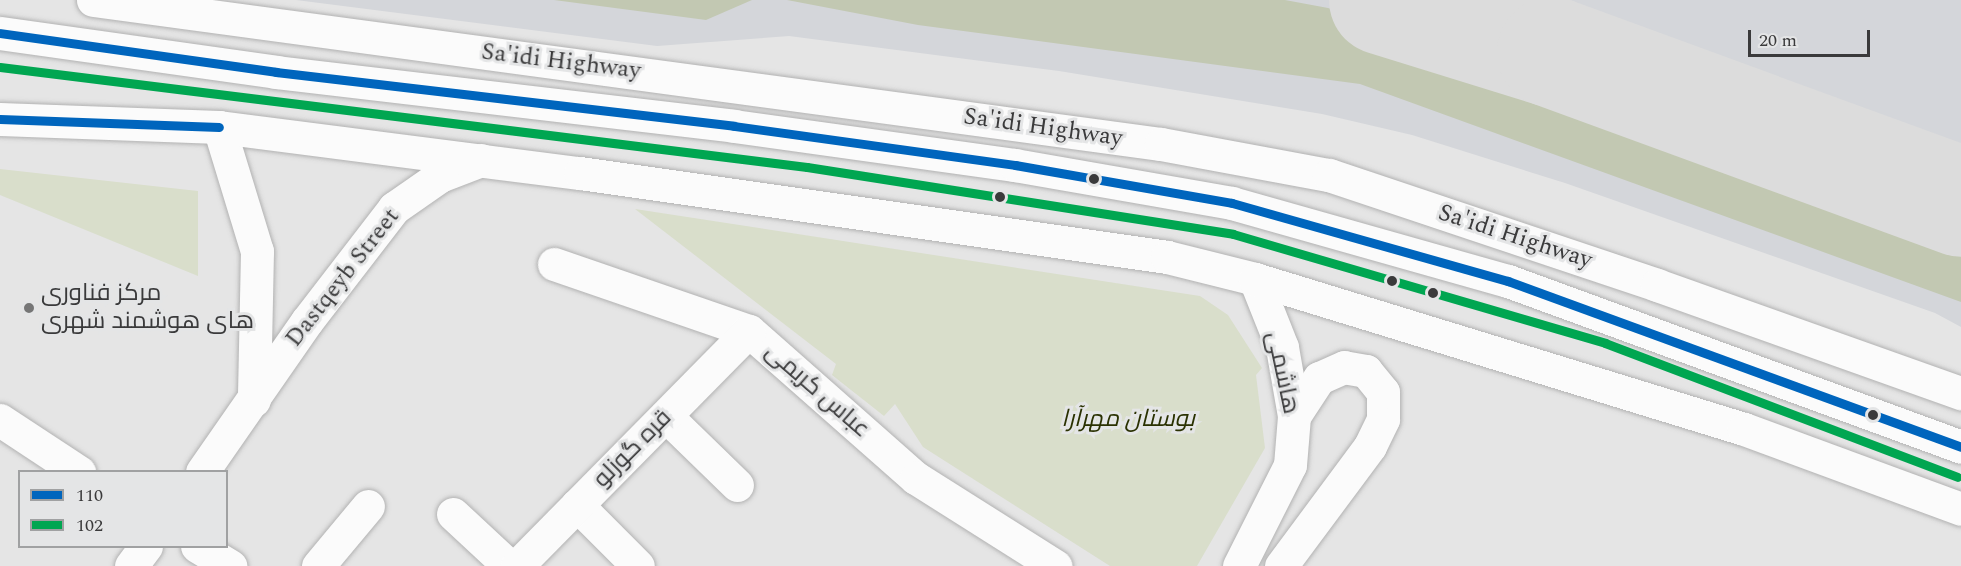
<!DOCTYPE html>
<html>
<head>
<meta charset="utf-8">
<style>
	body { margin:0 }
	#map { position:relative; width:1961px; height:566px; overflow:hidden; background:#e5e5e5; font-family:Spectral,Cairo,serif }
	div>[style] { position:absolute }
	.built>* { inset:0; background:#d4d6da }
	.green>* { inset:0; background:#d9decb }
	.forest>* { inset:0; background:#c2c8b2 }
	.taxiway>* { height:110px; margin:-55px; padding:0 55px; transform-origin:55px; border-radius:55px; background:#dcdcdc }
	.roads { filter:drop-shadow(0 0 2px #b2b2b2) drop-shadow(0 0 2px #b2b2b2) }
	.minor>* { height:33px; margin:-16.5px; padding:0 16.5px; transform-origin:16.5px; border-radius:16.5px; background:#fbfbfb }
	.major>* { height:33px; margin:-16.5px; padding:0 16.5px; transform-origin:16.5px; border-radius:16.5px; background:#fbfbfb }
	.highway>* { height:33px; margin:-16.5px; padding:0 16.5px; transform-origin:16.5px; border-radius:16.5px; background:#fbfbfb }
	.bus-1>* { height:9px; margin:-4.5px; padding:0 4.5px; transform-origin:4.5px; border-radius:4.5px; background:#0065bd }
	.bus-2>* { height:9px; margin:-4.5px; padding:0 4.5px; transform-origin:4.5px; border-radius:4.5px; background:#00a651 }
	.dots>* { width:16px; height:16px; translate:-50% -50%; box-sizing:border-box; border:3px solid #e4e5e6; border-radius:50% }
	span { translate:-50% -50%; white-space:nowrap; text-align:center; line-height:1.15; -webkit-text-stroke:6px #e4e5e6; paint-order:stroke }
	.street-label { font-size:24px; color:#3a3a3b }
	.poi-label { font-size:24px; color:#3a3a3b }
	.left { translate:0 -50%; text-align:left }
	.park-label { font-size:24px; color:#2a3102; font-style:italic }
	.legend { position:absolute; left:18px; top:470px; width:210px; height:78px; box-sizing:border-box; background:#e4e5e6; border:2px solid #a0a1a2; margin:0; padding:8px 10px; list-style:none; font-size:18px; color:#3a3a3b }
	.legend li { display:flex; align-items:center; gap:12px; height:30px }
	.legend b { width:30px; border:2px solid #a0a1a2 }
	.scale { position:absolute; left:1748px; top:30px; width:122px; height:27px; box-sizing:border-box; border:3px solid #3a3a3b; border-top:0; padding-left:8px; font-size:18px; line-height:21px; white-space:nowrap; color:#3a3a3b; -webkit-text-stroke:4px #e4e5e6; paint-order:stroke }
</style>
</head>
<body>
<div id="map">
	<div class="built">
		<i style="clip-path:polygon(296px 0,1961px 0,1961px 327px,1935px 313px,1565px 183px,1412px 135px,1322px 114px,1059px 71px,789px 36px,657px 46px)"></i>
	</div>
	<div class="green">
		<i style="clip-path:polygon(0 169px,198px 191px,198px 276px,0 195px)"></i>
		<i style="clip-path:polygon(635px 209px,1200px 296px,1228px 315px,1262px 368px,1256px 375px,1265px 448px,1197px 566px,1110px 566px,923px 447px,895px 404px,884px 416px,832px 375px,836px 364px)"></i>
	</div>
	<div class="forest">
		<i style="clip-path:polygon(554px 0,752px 0,706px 20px)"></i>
		<i style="clip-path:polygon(787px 0,1285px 0,1328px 8px,1757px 145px,1961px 222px,1961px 302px,1360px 84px,918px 25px)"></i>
	</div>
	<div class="taxiway">
		<i style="left:1384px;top:0;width:176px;rotate:17.2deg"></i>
		<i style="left:1552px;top:52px;width:436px;rotate:20.1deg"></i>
	</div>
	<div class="roads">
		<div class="minor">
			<i style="left:0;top:33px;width:279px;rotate:8deg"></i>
			<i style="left:276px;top:72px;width:461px;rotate:6.7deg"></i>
			<i style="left:734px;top:126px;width:284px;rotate:7.9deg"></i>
			<i style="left:1015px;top:165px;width:220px;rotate:9.9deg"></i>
			<i style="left:1232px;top:203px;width:287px;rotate:15.8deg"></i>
			<i style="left:1508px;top:281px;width:482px;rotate:20.1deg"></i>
			<i style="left:219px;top:127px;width:130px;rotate:73deg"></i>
			<i style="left:257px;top:251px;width:149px;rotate:91.2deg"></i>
			<i style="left:554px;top:264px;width:206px;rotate:19deg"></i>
			<i style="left:749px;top:331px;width:222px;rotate:41.4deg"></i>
			<i style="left:916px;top:478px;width:165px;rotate:32.3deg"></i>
			<i style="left:666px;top:416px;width:99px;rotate:44.2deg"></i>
			<i style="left:0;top:420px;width:95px;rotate:33.4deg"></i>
			<i style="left:202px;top:472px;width:184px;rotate:-55.2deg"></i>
			<i style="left:307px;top:321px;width:143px;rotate:-52.4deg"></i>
			<i style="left:394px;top:208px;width:56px;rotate:-34.8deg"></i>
			<i style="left:440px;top:176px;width:44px;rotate:-21.3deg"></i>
			<i style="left:577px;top:505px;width:86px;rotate:45deg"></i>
			<i style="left:453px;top:514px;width:76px;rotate:42.9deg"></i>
			<i style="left:197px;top:546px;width:39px;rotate:31deg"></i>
			<i style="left:131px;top:566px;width:25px;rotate:-53deg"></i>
			<i style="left:318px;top:566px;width:78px;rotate:-50.2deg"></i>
			<i style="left:517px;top:566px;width:330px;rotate:-45.4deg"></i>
		</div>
		<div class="major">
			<i style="left:1239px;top:566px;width:113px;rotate:-63.2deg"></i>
			<i style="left:1290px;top:465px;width:49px;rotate:-85.3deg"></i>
			<i style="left:1294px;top:416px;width:70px;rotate:-99.9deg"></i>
			<i style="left:1282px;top:347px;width:73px;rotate:-111.7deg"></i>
			<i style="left:1281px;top:566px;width:149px;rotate:-53.4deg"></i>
			<i style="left:1370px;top:446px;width:30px;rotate:-64deg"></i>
			<i style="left:1383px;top:419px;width:27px;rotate:-90deg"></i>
			<i style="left:1383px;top:392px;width:27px;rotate:-129deg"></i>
			<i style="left:1366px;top:371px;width:22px;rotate:-170deg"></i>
			<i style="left:1344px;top:367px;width:27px;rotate:156deg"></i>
			<i style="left:1319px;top:378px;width:45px;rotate:123.3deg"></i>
		</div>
		<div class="highway">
			<i style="left:93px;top:0;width:1078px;rotate:7.68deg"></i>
			<i style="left:1161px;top:144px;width:171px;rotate:10.5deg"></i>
			<i style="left:1329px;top:175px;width:346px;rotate:18.5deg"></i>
			<i style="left:1657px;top:285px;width:323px;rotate:19.6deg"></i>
			<i style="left:0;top:119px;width:219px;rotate:2.1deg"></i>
			<i style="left:219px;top:127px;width:364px;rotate:7.3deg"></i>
			<i style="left:580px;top:173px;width:593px;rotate:8.14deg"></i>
			<i style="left:1167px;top:257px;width:91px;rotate:14deg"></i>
			<i style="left:1255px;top:279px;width:511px;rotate:17.05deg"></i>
			<i style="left:1744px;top:429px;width:231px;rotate:20.2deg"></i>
		</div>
	</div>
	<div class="bus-1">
		<i style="left:0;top:33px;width:279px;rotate:8deg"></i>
		<i style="left:276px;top:72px;width:461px;rotate:6.7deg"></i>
		<i style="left:734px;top:126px;width:284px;rotate:7.9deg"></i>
		<i style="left:1015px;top:165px;width:220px;rotate:9.9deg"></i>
		<i style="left:1232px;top:203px;width:287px;rotate:15.8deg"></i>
		<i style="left:1508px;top:281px;width:482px;rotate:20.1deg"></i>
		<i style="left:0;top:119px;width:219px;rotate:2.1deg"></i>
	</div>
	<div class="bus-2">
		<i style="left:0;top:67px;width:813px;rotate:7.06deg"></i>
		<i style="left:807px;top:167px;width:431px;rotate:8.9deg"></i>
		<i style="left:1233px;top:234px;width:388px;rotate:16.3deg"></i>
		<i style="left:1605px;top:343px;width:377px;rotate:20.8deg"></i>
	</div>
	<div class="dots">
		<i style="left:1094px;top:179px;background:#3a3a3b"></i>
		<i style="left:1000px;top:197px;background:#3a3a3b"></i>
		<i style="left:1392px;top:281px;background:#3a3a3b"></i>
		<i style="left:1433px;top:293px;background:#3a3a3b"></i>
		<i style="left:29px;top:308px;background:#767676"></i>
		<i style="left:1873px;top:415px;background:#3a3a3b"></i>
	</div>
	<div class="street-label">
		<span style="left:561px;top:62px;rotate:7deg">Sa'idi Highway</span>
		<span style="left:1043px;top:128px;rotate:8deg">Sa'idi Highway</span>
		<span style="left:1515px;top:237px;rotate:18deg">Sa'idi Highway</span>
		<span style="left:343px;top:278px;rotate:-52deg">Dastqeyb Street</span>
		<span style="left:1282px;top:373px;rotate:78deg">هاشمی</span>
		<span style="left:817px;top:391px;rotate:41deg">عباس کریمی</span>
		<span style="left:633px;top:449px;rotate:-45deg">قره گوزلو</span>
	</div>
	<div class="poi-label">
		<span class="left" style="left:41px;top:308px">مرکز فناوری<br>های هوشمند شهری</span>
	</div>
	<div class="park-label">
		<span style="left:1128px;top:420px">بوستان مهرآرا</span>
	</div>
	<ul class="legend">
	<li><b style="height:8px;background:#0065bd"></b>110</li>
	<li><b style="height:8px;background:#00a651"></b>102</li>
	</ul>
	<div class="scale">20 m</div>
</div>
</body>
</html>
